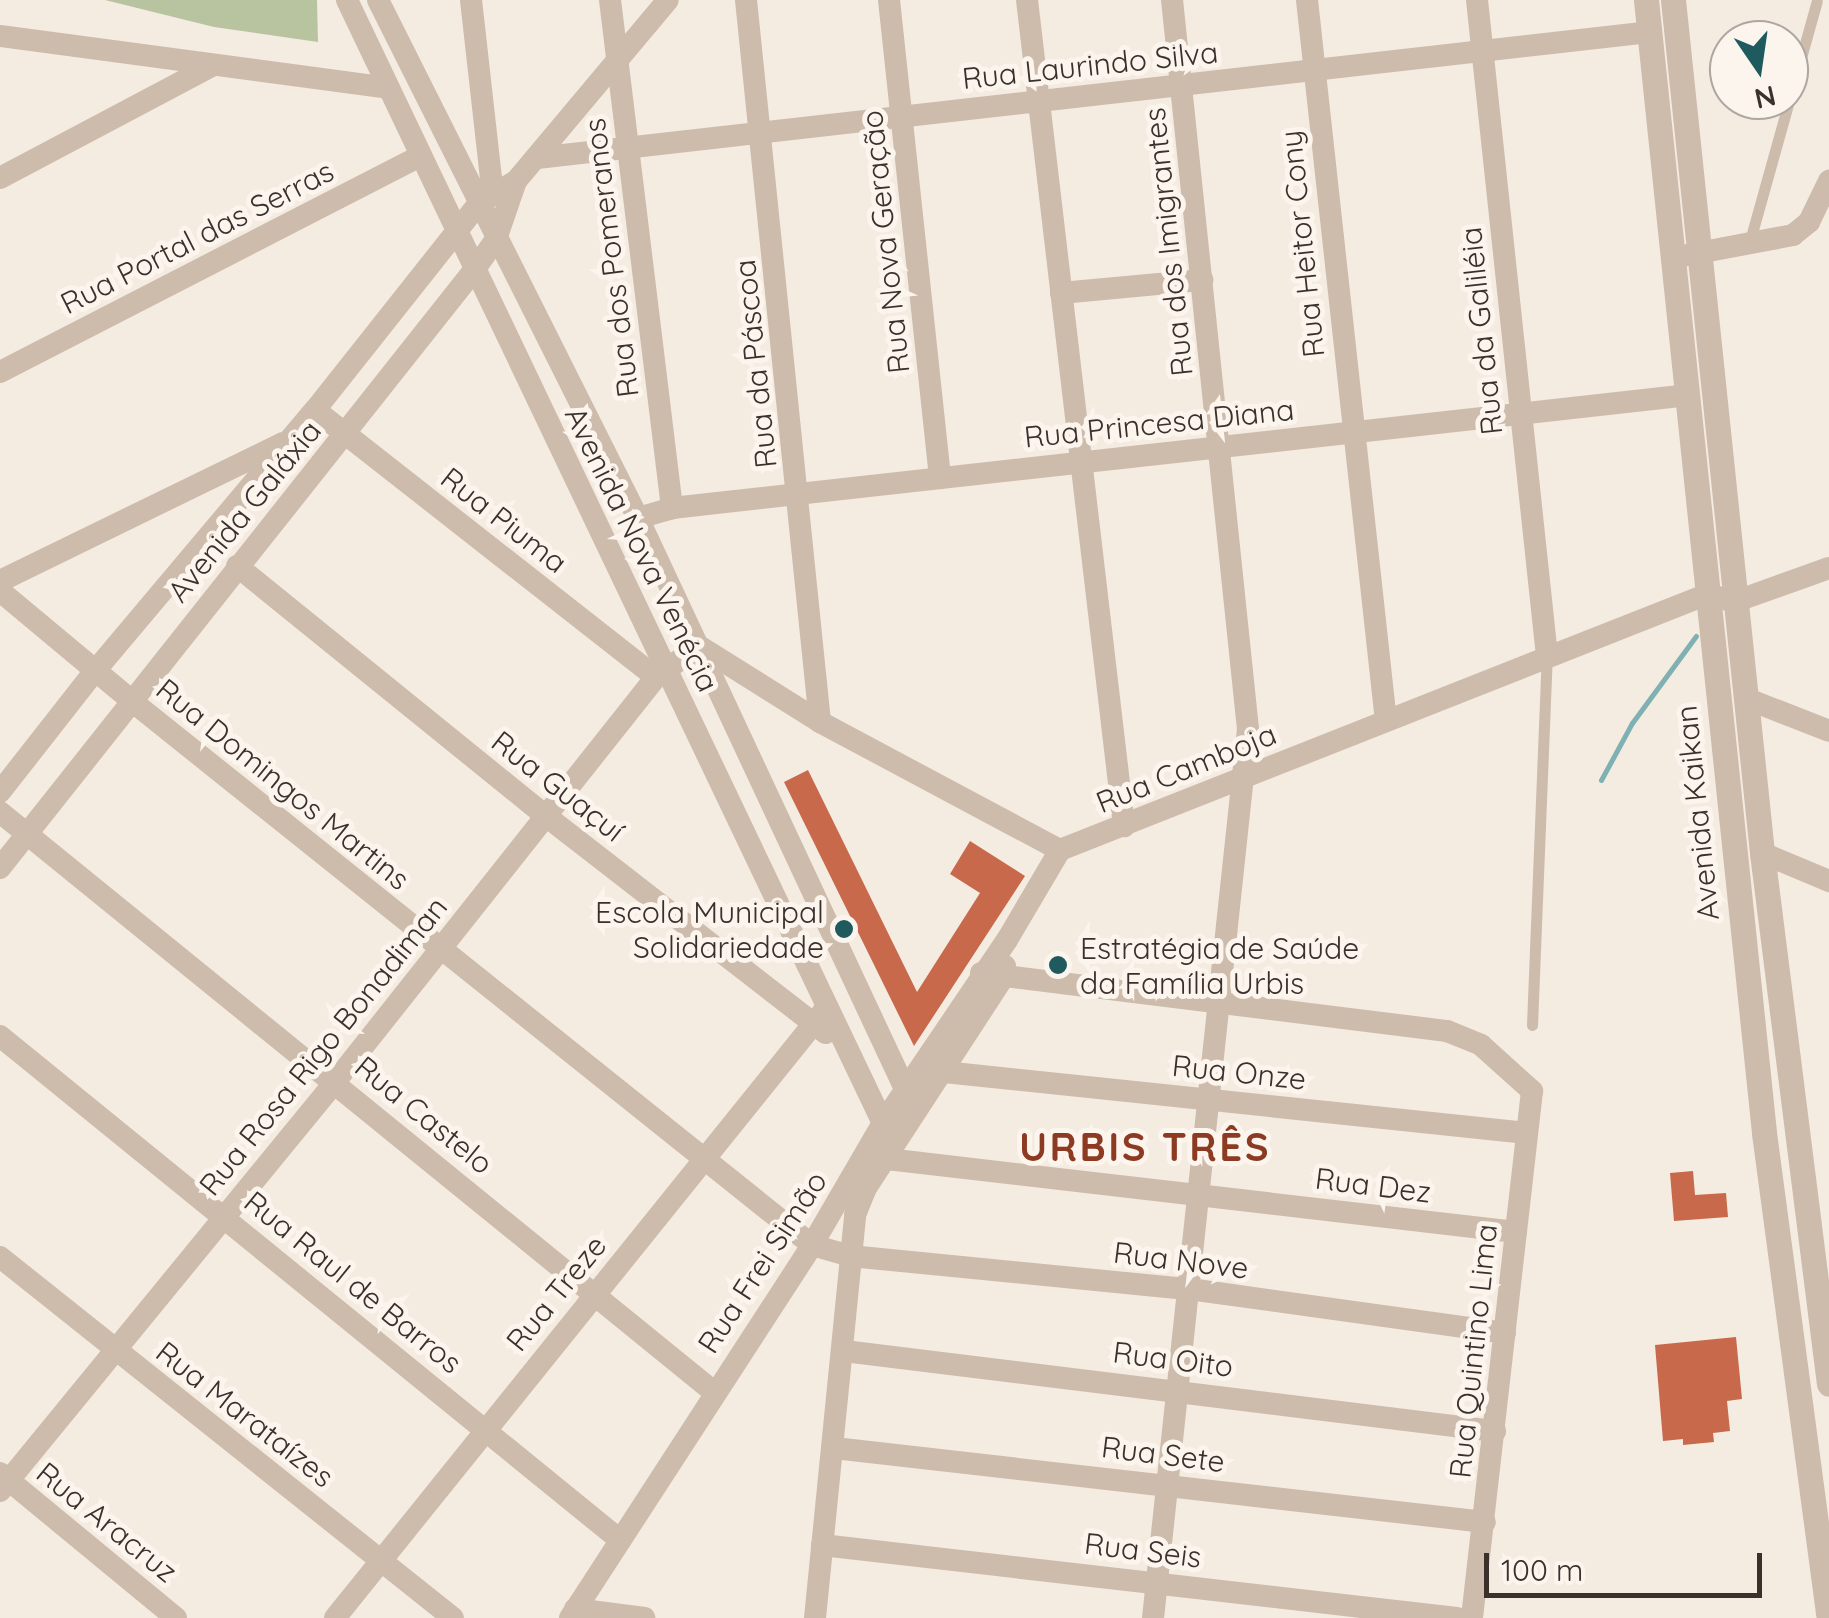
<!DOCTYPE html>
<html>
<head>
<meta charset="utf-8">
<style>
	body { margin:0 }
	#map { position:relative; width:1829px; height:1618px; overflow:hidden; background:#f4ebe1; font-family:Quicksand,sans-serif }
	div>[style] { position:absolute }
	.green>* { inset:0; background:#b8c4a0 }
	.stream>* { height:5px; margin:-2.5px; padding:0 2.5px; transform-origin:2.5px; border-radius:2.5px; background:#7fb0b2 }
	.building>* { inset:0; background:#c8694b }
	.service>* { height:11px; margin:-5.5px; padding:0 5.5px; transform-origin:5.5px; border-radius:5.5px; background:#cdbbac }
	.minor>* { height:22px; margin:-11px; padding:0 11px; transform-origin:11px; border-radius:11px; background:#cdbbac }
	.tertiary>* { height:25px; margin:-12.5px; padding:0 12.5px; transform-origin:12.5px; border-radius:12.5px; background:#cdbbac }
	.dots>* { width:28px; height:28px; translate:-50% -50%; box-sizing:border-box; border:5px solid #fbf5ee; border-radius:50% }
	span { translate:-50% -50%; white-space:nowrap; text-align:center; line-height:1.15; -webkit-text-stroke:10px #fbf5ee; paint-order:stroke }
	.street-label { font-size:30px; color:#3b302b }
	.poi-label { font-size:30px; color:#3b302b }
	.right { translate:-100% -50%; text-align:right }
	.left { translate:0 -50%; text-align:left }
	.district-label { font-size:40px; color:#8c3b22; font-weight:700; letter-spacing:2.5px }
	.north { position:absolute; left:1709px; top:20px; width:100px; height:100px; box-sizing:border-box; background:#fbf5ee; border:2px solid #aea6a0; border-radius:50%; rotate:167deg; font-size:28px; font-weight:700; line-height:40px; text-align:center; color:#3b302b }
	.north::after { content:''; display:block; margin:auto; width:35px; height:45px; background:#1f5a5e; clip-path:polygon(50% 0,100% 100%,50% 72%,0 100%) }
	.scale { position:absolute; left:1484px; top:1553px; width:278px; height:45px; box-sizing:border-box; border:5px solid #3b302b; border-top:0; padding-left:12px; font-size:30px; line-height:35px; white-space:nowrap; color:#3b302b; -webkit-text-stroke:8px #fbf5ee; paint-order:stroke }
</style>
</head>
<body>
<div id="map">
	<div class="green">
		<i style="clip-path:polygon(105px 0,317px 0,318px 42px,214px 27px)"></i>
	</div>
	<div class="stream">
		<i style="left:1601px;top:780px;width:65px;rotate:-61.5deg"></i>
		<i style="left:1632px;top:723px;width:108px;rotate:-53.7deg"></i>
	</div>
	<div class="building">
		<i style="clip-path:polygon(808px 770px,917px 992px,980px 893px,950px 874px,970px 841px,1025px 876px,914px 1046px,784px 782px)"></i>
		<i style="clip-path:polygon(1693px 1171px,1695px 1195px,1726px 1193px,1728px 1217px,1674px 1221px,1670px 1173px)"></i>
		<i style="clip-path:polygon(1736px 1337px,1742px 1399px,1727px 1401px,1730px 1431px,1713px 1433px,1714px 1442px,1683px 1445px,1683px 1439px,1663px 1441px,1655px 1345px)"></i>
	</div>
	<div class="service">
		<i style="left:1749px;top:244px;width:252px;rotate:-74.4deg"></i>
		<i style="left:1532px;top:1025px;width:369px;rotate:-87.7deg"></i>
	</div>
	<div class="minor">
		<i style="left:347px;top:0;width:1244px;rotate:64.49deg"></i>
		<i style="left:378px;top:0;width:580px;rotate:63.35deg"></i>
		<i style="left:638px;top:518px;width:630px;rotate:64.94deg"></i>
		<i style="left:471px;top:0;width:196px;rotate:83.6deg"></i>
		<i style="left:610px;top:0;width:512px;rotate:83.04deg"></i>
		<i style="left:746px;top:0;width:726px;rotate:84.15deg"></i>
		<i style="left:889px;top:0;width:481px;rotate:83.9deg"></i>
		<i style="left:1027px;top:0;width:832px;rotate:83.3deg"></i>
		<i style="left:1307px;top:0;width:725px;rotate:83.75deg"></i>
		<i style="left:1477px;top:0;width:660px;rotate:83.91deg"></i>
		<i style="left:0;top:36px;width:392px;rotate:7.6deg"></i>
		<i style="left:537px;top:158px;width:1119px;rotate:-6.46deg"></i>
		<i style="left:0;top:178px;width:241px;rotate:-27.9deg"></i>
		<i style="left:1682px;top:256px;width:113px;rotate:-10.7deg"></i>
		<i style="left:1793px;top:235px;width:21px;rotate:-39deg"></i>
		<i style="left:1809px;top:222px;width:46px;rotate:-64deg"></i>
		<i style="left:1061px;top:293px;width:142px;rotate:-5.3deg"></i>
		<i style="left:0;top:372px;width:473px;rotate:-27.2deg"></i>
		<i style="left:315px;top:410px;width:433px;rotate:38.1deg"></i>
		<i style="left:638px;top:518px;width:35px;rotate:-16deg"></i>
		<i style="left:672px;top:508px;width:1023px;rotate:-6.34deg"></i>
		<i style="left:237px;top:566px;width:397px;rotate:39deg"></i>
		<i style="left:546px;top:816px;width:354px;rotate:37.8deg"></i>
		<i style="left:0;top:581px;width:315px;rotate:-26deg"></i>
		<i style="left:0;top:591px;width:173px;rotate:39.8deg"></i>
		<i style="left:133px;top:702px;width:869px;rotate:38.65deg"></i>
		<i style="left:812px;top:1245px;width:40px;rotate:16deg"></i>
		<i style="left:850px;top:1256px;width:341px;rotate:5.6deg"></i>
		<i style="left:1189px;top:1289px;width:319px;rotate:7.9deg"></i>
		<i style="left:1745px;top:698px;width:90px;rotate:21.4deg"></i>
		<i style="left:0;top:792px;width:154px;rotate:-51.9deg"></i>
		<i style="left:95px;top:671px;width:341px;rotate:-49.9deg"></i>
		<i style="left:315px;top:410px;width:264px;rotate:-51.6deg"></i>
		<i style="left:479px;top:203px;width:43px;rotate:-30.7deg"></i>
		<i style="left:516px;top:181px;width:236px;rotate:-50deg"></i>
		<i style="left:0;top:812px;width:920px;rotate:39.09deg"></i>
		<i style="left:1762px;top:853px;width:73px;rotate:22.7deg"></i>
		<i style="left:0;top:868px;width:764px;rotate:-51.59deg"></i>
		<i style="left:475px;top:269px;width:37px;rotate:-55deg"></i>
		<i style="left:496px;top:239px;width:61px;rotate:-71deg"></i>
		<i style="left:981px;top:973px;width:470px;rotate:7.1deg"></i>
		<i style="left:1447px;top:1031px;width:37px;rotate:22deg"></i>
		<i style="left:1481px;top:1045px;width:69px;rotate:42deg"></i>
		<i style="left:1532px;top:1091px;width:530px;rotate:96.5deg"></i>
		<i style="left:0;top:1036px;width:799px;rotate:39.11deg"></i>
		<i style="left:944px;top:1072px;width:586px;rotate:5.97deg"></i>
		<i style="left:876px;top:1151px;width:14px;rotate:36deg"></i>
		<i style="left:887px;top:1159px;width:633px;rotate:6.62deg"></i>
		<i style="left:0;top:1257px;width:579px;rotate:38.55deg"></i>
		<i style="left:844px;top:1351px;width:656px;rotate:7.01deg"></i>
		<i style="left:834px;top:1448px;width:655px;rotate:6.49deg"></i>
		<i style="left:0;top:1473px;width:228px;rotate:39.5deg"></i>
		<i style="left:0;top:1491px;width:529px;rotate:-50.68deg"></i>
		<i style="left:335px;top:1082px;width:517px;rotate:-51.6deg"></i>
		<i style="left:656px;top:677px;width:53px;rotate:-35.8deg"></i>
		<i style="left:699px;top:646px;width:143px;rotate:32.1deg"></i>
		<i style="left:820px;top:722px;width:272px;rotate:28.1deg"></i>
		<i style="left:1060px;top:850px;width:697px;rotate:-21.56deg"></i>
		<i style="left:1708px;top:594px;width:27px;rotate:17deg"></i>
		<i style="left:1734px;top:602px;width:101px;rotate:-19.7deg"></i>
		<i style="left:822px;top:1545px;width:639px;rotate:6.56deg"></i>
		<i style="left:575px;top:1609px;width:70px;rotate:7.4deg"></i>
		<i style="left:335px;top:1618px;width:784px;rotate:-51.16deg"></i>
		<i style="left:570px;top:1618px;width:445px;rotate:-57deg"></i>
		<i style="left:812px;top:1245px;width:141px;rotate:-59.8deg"></i>
		<i style="left:883px;top:1123px;width:221px;rotate:-55.9deg"></i>
		<i style="left:1007px;top:940px;width:104px;rotate:-59.5deg"></i>
		<i style="left:815px;top:1618px;width:405px;rotate:-84.3deg"></i>
		<i style="left:855px;top:1215px;width:29px;rotate:-68deg"></i>
		<i style="left:866px;top:1188px;width:253px;rotate:-56.9deg"></i>
		<i style="left:1004px;top:976px;width:10px;rotate:-84deg"></i>
		<i style="left:1153px;top:1618px;width:894px;rotate:-83.9deg"></i>
		<i style="left:1248px;top:729px;width:733px;rotate:-95.95deg"></i>
	</div>
	<div class="tertiary">
		<i style="left:1646px;top:0;width:1139px;rotate:84.05deg"></i>
		<i style="left:1764px;top:1133px;width:489px;rotate:82.4deg"></i>
		<i style="left:1673px;top:0;width:858px;rotate:84.04deg"></i>
		<i style="left:1762px;top:853px;width:535px;rotate:82.81deg"></i>
	</div>
	<div class="dots">
		<i style="left:844px;top:929px;background:#1f5a5e"></i>
		<i style="left:1058px;top:965px;background:#1f5a5e"></i>
	</div>
	<div class="street-label">
		<span style="left:1090px;top:65px;rotate:-6deg">Rua Laurindo Silva</span>
		<span style="left:197px;top:237px;rotate:-27deg">Rua Portal das Serras</span>
		<span style="left:885px;top:242px;rotate:-96deg">Rua Nova Geração</span>
		<span style="left:1168px;top:242px;rotate:-96deg">Rua dos Imigrantes</span>
		<span style="left:1302px;top:244px;rotate:-96deg">Rua Heitor Cony</span>
		<span style="left:611px;top:258px;rotate:-97deg">Rua dos Pomeranos</span>
		<span style="left:1481px;top:331px;rotate:-96deg">Rua da Galiléia</span>
		<span style="left:755px;top:364px;rotate:-96deg">Rua da Páscoa</span>
		<span style="left:1159px;top:423px;rotate:-6deg">Rua Princesa Diana</span>
		<span style="left:244px;top:511px;rotate:-51deg">Avenida Galáxia</span>
		<span style="left:504px;top:520px;rotate:38deg">Rua Piuma</span>
		<span style="left:642px;top:549px;rotate:64deg">Avenida Nova Venécia</span>
		<span style="left:1186px;top:768px;rotate:-22deg">Rua Camboja</span>
		<span style="left:283px;top:784px;rotate:39deg">Rua Domingos Martins</span>
		<span style="left:558px;top:786px;rotate:38deg">Rua Guaçuí</span>
		<span style="left:1697px;top:813px;rotate:-96deg">Avenida Kaikan</span>
		<span style="left:323px;top:1046px;rotate:-51deg">Rua Rosa Rigo Bonadiman</span>
		<span style="left:1239px;top:1072px;rotate:6deg">Rua Onze</span>
		<span style="left:424px;top:1115px;rotate:39deg">Rua Castelo</span>
		<span style="left:1373px;top:1185px;rotate:7deg">Rua Dez</span>
		<span style="left:1181px;top:1260px;rotate:7deg">Rua Nove</span>
		<span style="left:762px;top:1262px;rotate:-57deg">Rua Frei Simão</span>
		<span style="left:353px;top:1282px;rotate:39deg">Rua Raul de Barros</span>
		<span style="left:556px;top:1293px;rotate:-51deg">Rua Treze</span>
		<span style="left:1473px;top:1351px;rotate:-84deg">Rua Quintino Lima</span>
		<span style="left:1173px;top:1359px;rotate:7deg">Rua Oito</span>
		<span style="left:245px;top:1414px;rotate:38deg">Rua Marataízes</span>
		<span style="left:1163px;top:1454px;rotate:7deg">Rua Sete</span>
		<span style="left:107px;top:1522px;rotate:39deg">Rua Aracruz</span>
		<span style="left:1143px;top:1550px;rotate:7deg">Rua Seis</span>
	</div>
	<div class="poi-label">
		<span class="right" style="left:824px;top:929px">Escola Municipal<br>Solidariedade</span>
		<span class="left" style="left:1080px;top:965px">Estratégia de Saúde<br>da Família Urbis</span>
	</div>
	<div class="district-label">
		<span style="left:1145px;top:1146px">URBIS TRÊS</span>
	</div>
	<div class="north">N</div>
	<div class="scale">100 m</div>
</div>
</body>
</html>
